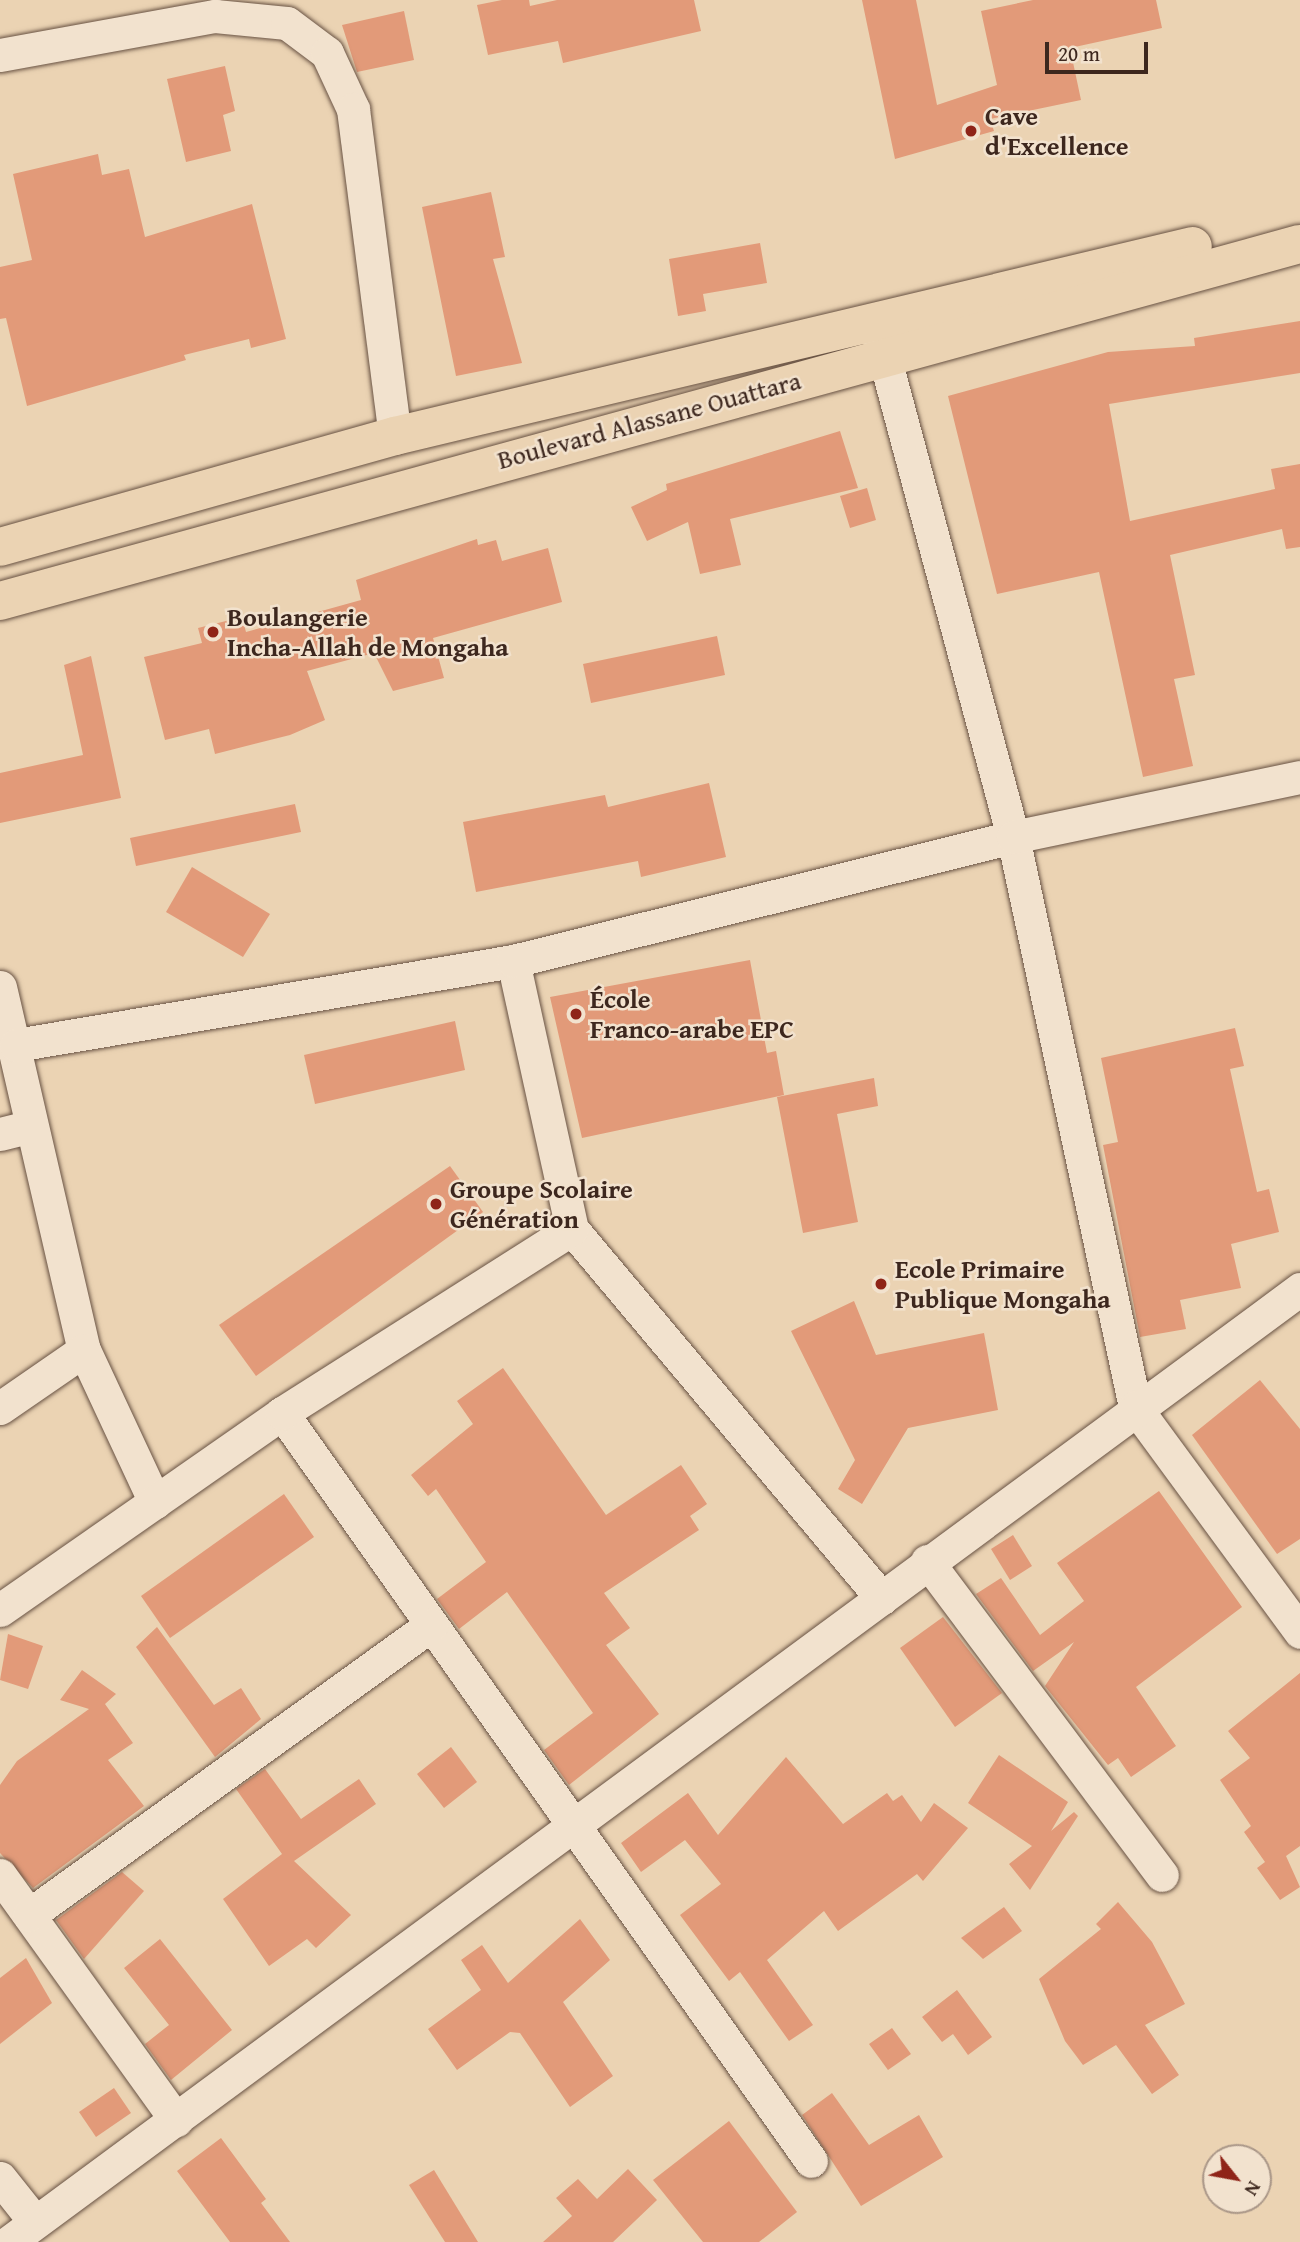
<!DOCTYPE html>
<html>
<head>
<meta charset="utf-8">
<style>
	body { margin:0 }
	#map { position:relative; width:1300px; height:2242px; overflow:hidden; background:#ebd3b3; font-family:"Gentium Book Plus",serif }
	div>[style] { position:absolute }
	.building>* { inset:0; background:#e29a79 }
	.roads { filter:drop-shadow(0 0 2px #685243) drop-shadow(0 0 2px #685243) }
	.minor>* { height:33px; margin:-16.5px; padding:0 16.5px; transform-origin:16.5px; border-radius:16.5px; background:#f2e2ce }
	.major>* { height:38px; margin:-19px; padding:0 19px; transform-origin:19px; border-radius:19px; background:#ebd3b3 }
	.dots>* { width:19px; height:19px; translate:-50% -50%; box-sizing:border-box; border:4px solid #f2e2ce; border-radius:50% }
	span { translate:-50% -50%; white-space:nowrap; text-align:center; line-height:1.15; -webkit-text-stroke:5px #f2e2ce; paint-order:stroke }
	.poi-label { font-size:26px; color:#3d271e; font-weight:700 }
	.left { translate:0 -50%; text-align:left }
	.street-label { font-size:26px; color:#3d271e }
	.north { position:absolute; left:1202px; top:2144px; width:70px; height:70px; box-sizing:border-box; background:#f2e2ce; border:2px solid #aa9788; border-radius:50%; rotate:121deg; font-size:19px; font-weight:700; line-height:28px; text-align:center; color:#3d271e }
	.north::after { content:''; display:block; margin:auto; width:24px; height:32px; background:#8f2418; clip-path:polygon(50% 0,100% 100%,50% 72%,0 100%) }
	.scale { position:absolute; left:1045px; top:42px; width:103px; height:32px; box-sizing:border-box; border:4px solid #3d271e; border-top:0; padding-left:9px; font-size:21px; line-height:24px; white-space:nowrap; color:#3d271e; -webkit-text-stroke:5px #f2e2ce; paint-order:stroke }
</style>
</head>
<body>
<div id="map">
	<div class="building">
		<i style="clip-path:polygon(502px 0,529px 0,530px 6px,557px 0,694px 0,701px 31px,563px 63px,558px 41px,488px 55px,477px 5px)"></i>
		<i style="clip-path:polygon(862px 0,916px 0,937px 105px,997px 85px,981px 11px,1033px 0,1156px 0,1162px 28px,1070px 48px,1081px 100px,990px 119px,994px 131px,895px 159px)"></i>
		<i style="clip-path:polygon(404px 11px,414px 60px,357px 72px,342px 25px)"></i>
		<i style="clip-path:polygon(225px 66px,235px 111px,223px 115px,231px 151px,186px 162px,167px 79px)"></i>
		<i style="clip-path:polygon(98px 154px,102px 175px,129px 169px,145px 237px,252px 204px,286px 339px,251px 348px,249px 339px,184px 355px,186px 360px,27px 406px,6px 318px,0 319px,0 267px,32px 260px,13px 174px)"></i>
		<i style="clip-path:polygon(491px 192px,505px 257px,493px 259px,522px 363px,456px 376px,422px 207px)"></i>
		<i style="clip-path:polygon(760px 243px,767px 283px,703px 294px,706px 311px,678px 316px,669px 259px)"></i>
		<i style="clip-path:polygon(1300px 321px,1300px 373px,1109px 404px,1130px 521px,1275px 489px,1271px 469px,1300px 464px,1300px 547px,1286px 549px,1282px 529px,1170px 555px,1195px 675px,1174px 679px,1193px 766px,1143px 777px,1099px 572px,997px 594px,948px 396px,1108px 352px,1195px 346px,1194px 338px)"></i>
		<i style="clip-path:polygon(840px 431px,858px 488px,730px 519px,741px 565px,700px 574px,688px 522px,647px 541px,631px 507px,667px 490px,666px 484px)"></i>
		<i style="clip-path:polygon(867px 488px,876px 520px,850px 528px,840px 496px)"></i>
		<i style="clip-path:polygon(477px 539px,478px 545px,496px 540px,502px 561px,548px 548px,562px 602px,433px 638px,444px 678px,393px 691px,374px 653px,307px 671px,325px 720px,290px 735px,215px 754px,209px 729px,165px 740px,144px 657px,202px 643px,198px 628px,242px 617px,246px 632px,361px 600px,356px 580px)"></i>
		<i style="clip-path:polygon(717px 636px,725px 675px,591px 703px,583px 664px)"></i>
		<i style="clip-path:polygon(91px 656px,121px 798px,0 823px,0 773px,83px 755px,64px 665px)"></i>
		<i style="clip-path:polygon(709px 783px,726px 857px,641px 877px,638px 861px,476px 892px,463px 822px,605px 795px,608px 807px)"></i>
		<i style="clip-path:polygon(295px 804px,301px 832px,136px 866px,130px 838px)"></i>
		<i style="clip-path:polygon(192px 867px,270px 914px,243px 957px,166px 912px)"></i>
		<i style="clip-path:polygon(750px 960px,767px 1053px,776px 1051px,784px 1095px,582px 1138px,550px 997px)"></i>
		<i style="clip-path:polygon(455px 1021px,465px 1070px,315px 1104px,304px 1055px)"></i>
		<i style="clip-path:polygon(1235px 1028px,1244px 1066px,1230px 1069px,1257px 1192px,1269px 1189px,1279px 1232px,1231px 1244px,1241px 1288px,1180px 1300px,1186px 1329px,1140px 1337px,1103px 1145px,1118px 1142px,1101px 1058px)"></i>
		<i style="clip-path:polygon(874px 1078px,878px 1106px,837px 1114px,858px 1222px,803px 1233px,777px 1097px)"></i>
		<i style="clip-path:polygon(450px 1166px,483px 1212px,256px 1376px,219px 1325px)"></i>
		<i style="clip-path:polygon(854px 1301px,876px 1355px,984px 1333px,998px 1410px,908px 1428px,862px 1504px,838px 1489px,855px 1460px,791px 1331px)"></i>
		<i style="clip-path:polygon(503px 1368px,606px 1515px,681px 1465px,707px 1504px,690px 1516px,699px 1530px,604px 1593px,630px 1628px,606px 1645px,659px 1714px,569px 1785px,544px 1750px,593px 1713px,507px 1592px,459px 1629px,437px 1599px,486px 1562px,436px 1489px,428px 1496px,411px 1475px,473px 1424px,457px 1401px)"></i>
		<i style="clip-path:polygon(1260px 1380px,1300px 1429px,1300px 1539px,1277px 1554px,1192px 1435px)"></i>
		<i style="clip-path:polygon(1159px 1491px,1242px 1607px,1136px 1687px,1176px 1746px,1131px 1777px,1118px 1758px,1108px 1765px,1045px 1686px,1074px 1642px,1033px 1671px,976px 1594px,1001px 1578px,1040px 1635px,1084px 1601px,1057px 1563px)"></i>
		<i style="clip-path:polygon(284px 1494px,314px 1537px,170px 1638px,141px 1596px)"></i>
		<i style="clip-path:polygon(1013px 1535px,1032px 1566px,1010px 1580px,991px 1549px)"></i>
		<i style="clip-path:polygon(943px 1617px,1002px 1693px,955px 1727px,900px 1648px)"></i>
		<i style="clip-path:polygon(157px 1627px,214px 1705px,241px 1688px,261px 1719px,215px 1757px,136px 1647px)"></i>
		<i style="clip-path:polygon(8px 1634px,43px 1646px,28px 1689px,0 1680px)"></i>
		<i style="clip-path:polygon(82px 1670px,116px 1694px,105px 1704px,133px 1743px,108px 1760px,144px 1806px,33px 1888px,0 1853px,0 1785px,17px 1761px,89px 1709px,60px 1700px)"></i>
		<i style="clip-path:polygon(1300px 1673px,1300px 1846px,1286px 1856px,1300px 1887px,1280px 1900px,1257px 1868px,1265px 1862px,1244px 1832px,1251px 1826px,1220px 1780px,1250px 1758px,1228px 1731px)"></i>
		<i style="clip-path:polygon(451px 1747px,477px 1782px,444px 1808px,417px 1774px)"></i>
		<i style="clip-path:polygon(999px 1755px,1068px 1802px,1051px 1831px,1074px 1812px,1078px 1816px,1030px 1890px,1009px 1864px,1032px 1846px,968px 1803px)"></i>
		<i style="clip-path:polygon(786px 1757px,843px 1824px,887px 1793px,893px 1801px,902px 1795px,921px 1822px,934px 1803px,968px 1828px,923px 1881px,917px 1874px,838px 1931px,824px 1911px,767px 1960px,813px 2025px,789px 2041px,740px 1972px,729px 1981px,680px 1915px,721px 1884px,685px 1840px,641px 1872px,621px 1843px,688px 1793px,718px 1835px)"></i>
		<i style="clip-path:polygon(265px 1769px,301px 1819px,359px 1779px,376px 1804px,294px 1861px,351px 1915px,316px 1948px,307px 1939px,269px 1966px,223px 1899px,282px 1854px,236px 1789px)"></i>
		<i style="clip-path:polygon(122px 1872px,144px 1891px,84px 1959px,56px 1920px)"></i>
		<i style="clip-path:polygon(1118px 1902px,1152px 1942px,1185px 2004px,1145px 2025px,1179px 2075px,1152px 2094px,1116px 2045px,1083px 2065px,1065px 2041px,1039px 1979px,1101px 1929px,1096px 1924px)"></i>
		<i style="clip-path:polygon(1004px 1907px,1022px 1931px,983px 1959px,961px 1938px)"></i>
		<i style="clip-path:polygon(580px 1919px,610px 1960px,563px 2002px,613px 2076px,570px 2107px,520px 2033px,510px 2032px,457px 2070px,428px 2029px,481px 1990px,461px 1960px,482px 1945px,508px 1983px)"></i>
		<i style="clip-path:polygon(160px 1939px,232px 2030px,171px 2080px,145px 2044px,169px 2025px,124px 1968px)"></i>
		<i style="clip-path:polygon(26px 1958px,52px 2003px,0 2044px,0 1978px)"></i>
		<i style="clip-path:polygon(957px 1990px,992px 2037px,968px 2055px,953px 2034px,942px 2042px,922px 2017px)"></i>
		<i style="clip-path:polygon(892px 2028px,911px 2054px,888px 2070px,869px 2044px)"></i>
		<i style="clip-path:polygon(114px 2088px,131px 2113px,96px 2137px,79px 2112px)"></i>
		<i style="clip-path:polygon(832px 2093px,869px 2145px,919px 2115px,943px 2157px,861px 2206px,802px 2115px)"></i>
		<i style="clip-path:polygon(729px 2121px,797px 2212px,759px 2242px,703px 2242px,653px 2180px)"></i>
		<i style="clip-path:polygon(221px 2138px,266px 2199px,261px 2203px,290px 2242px,230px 2242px,177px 2171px)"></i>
		<i style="clip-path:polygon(628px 2169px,657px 2200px,613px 2242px,543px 2242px,572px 2216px,556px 2198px,578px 2179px,597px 2199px)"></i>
		<i style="clip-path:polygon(434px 2170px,478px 2242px,445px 2242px,409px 2185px)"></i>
	</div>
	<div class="roads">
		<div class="minor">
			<i style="left:0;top:55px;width:219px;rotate:-10.3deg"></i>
			<i style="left:215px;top:16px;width:72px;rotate:5.6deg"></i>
			<i style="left:287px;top:23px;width:50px;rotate:36.9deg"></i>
			<i style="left:327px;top:53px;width:62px;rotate:65.1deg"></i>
			<i style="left:353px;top:109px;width:330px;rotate:82.7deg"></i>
			<i style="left:878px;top:333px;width:522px;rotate:75deg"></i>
			<i style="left:1013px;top:837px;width:583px;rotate:77.92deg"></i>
			<i style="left:1135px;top:1407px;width:279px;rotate:53.7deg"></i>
			<i style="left:513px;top:961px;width:274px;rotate:77.6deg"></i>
			<i style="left:572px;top:1229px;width:482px;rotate:50deg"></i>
			<i style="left:0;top:987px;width:373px;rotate:77deg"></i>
			<i style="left:84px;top:1350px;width:168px;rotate:65deg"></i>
			<i style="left:16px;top:1045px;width:504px;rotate:-9.59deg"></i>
			<i style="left:513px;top:961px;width:515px;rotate:-13.93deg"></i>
			<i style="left:1013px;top:837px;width:293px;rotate:-11.8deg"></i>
			<i style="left:0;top:1134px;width:32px;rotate:-14deg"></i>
			<i style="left:0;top:1408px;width:102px;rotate:-34.6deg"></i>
			<i style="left:282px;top:1413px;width:916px;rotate:54.73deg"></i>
			<i style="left:927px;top:1561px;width:392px;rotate:53.2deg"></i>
			<i style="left:0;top:1610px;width:344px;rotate:-34.9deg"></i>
			<i style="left:282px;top:1413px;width:343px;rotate:-32.4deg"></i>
			<i style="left:0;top:1875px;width:302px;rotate:54.3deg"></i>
			<i style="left:29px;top:1915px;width:496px;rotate:-35.8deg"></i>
			<i style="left:0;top:2178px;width:56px;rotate:51.5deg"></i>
			<i style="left:9px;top:2242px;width:1605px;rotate:-36.43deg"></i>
		</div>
		<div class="major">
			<i style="left:0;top:547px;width:410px;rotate:-15.7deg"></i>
			<i style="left:395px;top:436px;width:820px;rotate:-13.39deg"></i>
			<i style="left:0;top:601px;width:1348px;rotate:-15.36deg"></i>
		</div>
	</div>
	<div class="dots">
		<i style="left:971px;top:131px;background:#8f2418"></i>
		<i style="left:213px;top:632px;background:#8f2418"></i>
		<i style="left:576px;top:1014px;background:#8f2418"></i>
		<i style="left:436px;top:1204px;background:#8f2418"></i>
		<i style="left:881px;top:1284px;background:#8f2418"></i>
	</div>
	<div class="poi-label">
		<span class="left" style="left:985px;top:131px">Cave<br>d'Excellence</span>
		<span class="left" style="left:227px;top:632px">Boulangerie<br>Incha-Allah de Mongaha</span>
		<span class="left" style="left:590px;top:1014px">École<br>Franco-arabe EPC</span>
		<span class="left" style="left:450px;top:1204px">Groupe Scolaire<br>Génération</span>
		<span class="left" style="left:895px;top:1284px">Ecole Primaire<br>Publique Mongaha</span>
	</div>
	<div class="street-label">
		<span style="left:649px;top:420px;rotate:-15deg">Boulevard Alassane Ouattara</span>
	</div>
	<div class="north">N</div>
	<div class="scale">20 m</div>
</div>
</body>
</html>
